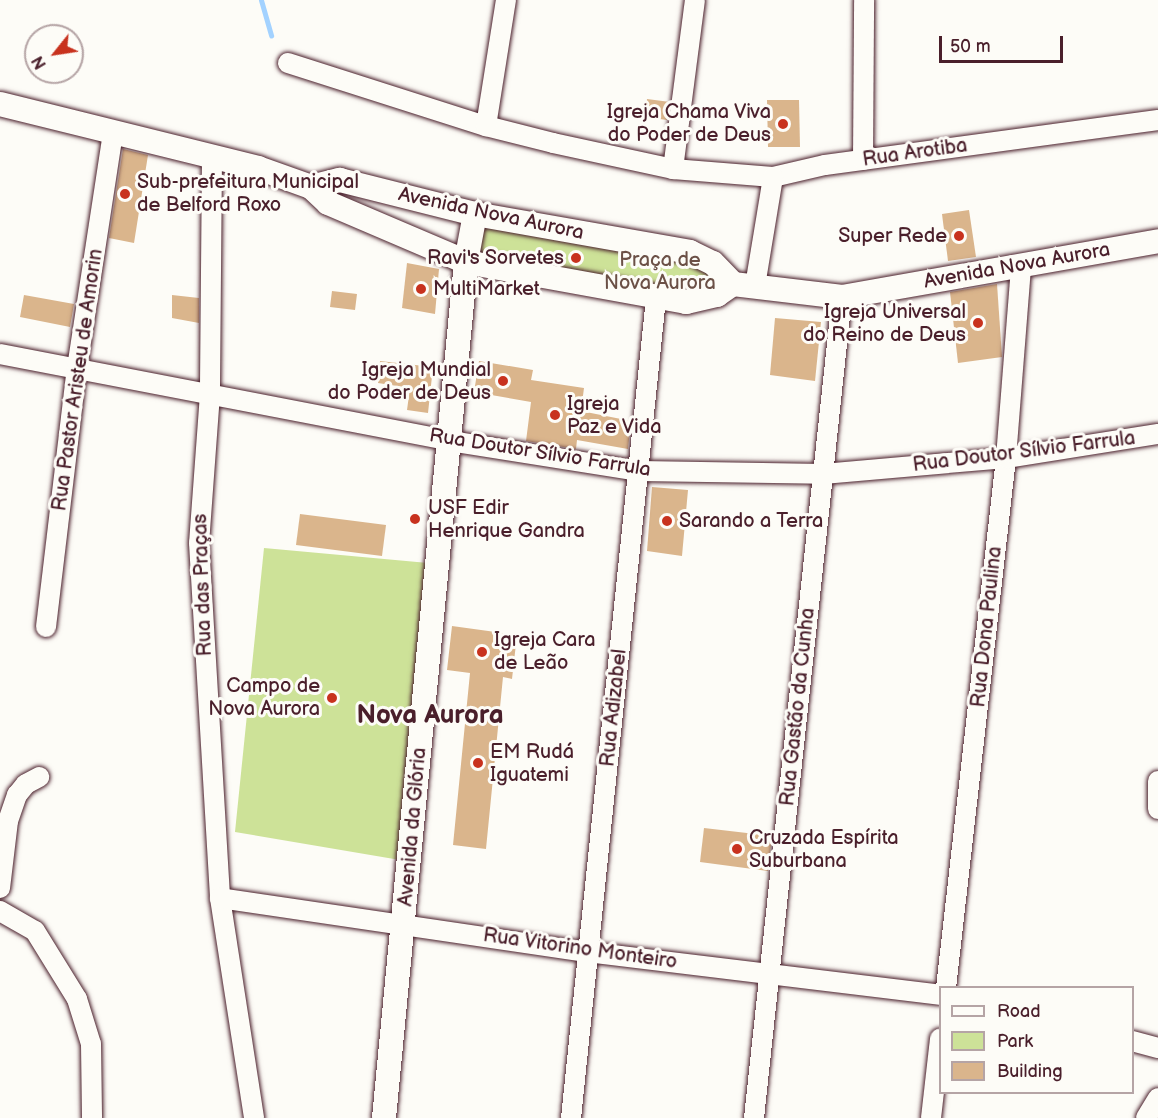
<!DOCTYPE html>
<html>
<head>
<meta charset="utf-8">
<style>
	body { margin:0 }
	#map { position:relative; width:1158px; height:1118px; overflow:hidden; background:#fdfcf7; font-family:"Balsamiq Sans",sans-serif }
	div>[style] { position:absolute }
	.green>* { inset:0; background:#cde298 }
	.stream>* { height:5px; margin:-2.5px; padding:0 2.5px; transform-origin:2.5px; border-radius:2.5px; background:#a3d2ff }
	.building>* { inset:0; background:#dab58c }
	.roads { filter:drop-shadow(0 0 2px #4a1f2b) drop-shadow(0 0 2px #4a1f2b) }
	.minor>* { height:20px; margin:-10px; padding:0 10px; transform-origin:10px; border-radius:10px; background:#fdfcf7 }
	.tertiary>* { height:24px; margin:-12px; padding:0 12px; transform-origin:12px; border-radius:12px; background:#fdfcf7 }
	.dots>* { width:16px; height:16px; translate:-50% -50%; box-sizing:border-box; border:3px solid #fdfcf7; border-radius:50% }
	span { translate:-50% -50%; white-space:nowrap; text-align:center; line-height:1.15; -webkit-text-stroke:6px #fdfcf7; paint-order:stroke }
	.poi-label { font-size:20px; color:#4a1f2b }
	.right { translate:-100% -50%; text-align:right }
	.left { translate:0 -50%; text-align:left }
	.street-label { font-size:20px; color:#4a1f2b }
	.park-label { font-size:20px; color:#6b5046 }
	.district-label { font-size:26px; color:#4a1f2b; font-weight:700 }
	.legend { position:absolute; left:939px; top:986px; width:195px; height:108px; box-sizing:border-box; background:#fdfcf7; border:2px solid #b5a4a5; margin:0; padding:8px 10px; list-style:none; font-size:18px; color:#4a1f2b }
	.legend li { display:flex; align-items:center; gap:12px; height:30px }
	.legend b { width:30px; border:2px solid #b5a4a5 }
	.north { position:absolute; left:24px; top:24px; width:60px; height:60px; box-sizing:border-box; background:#fdfcf7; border:2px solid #b5a4a5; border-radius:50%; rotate:240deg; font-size:16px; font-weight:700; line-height:24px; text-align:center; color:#4a1f2b }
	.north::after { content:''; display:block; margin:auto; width:21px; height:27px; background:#c8321e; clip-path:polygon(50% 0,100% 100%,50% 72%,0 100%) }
	.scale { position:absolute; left:939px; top:36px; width:124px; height:27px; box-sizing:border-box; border:3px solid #4a1f2b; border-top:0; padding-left:8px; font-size:18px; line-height:21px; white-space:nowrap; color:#4a1f2b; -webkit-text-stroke:4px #fdfcf7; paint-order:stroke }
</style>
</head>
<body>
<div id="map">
	<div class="green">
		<i style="clip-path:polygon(475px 214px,673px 249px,733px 284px,717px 295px,466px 262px)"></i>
		<i style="clip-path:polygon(264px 548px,428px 563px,400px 860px,235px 832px)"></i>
	</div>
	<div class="stream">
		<i style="left:261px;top:0;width:37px;rotate:74deg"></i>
	</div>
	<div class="building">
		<i style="clip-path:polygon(647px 99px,670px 102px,667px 120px,645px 117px)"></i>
		<i style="clip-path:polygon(767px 100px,799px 100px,800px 147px,768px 147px)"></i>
		<i style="clip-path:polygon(123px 149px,148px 155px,134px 243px,109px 238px)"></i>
		<i style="clip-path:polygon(969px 210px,976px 257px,948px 261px,942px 214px)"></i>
		<i style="clip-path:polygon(407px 263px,439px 269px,435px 314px,402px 308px)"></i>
		<i style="clip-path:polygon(997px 284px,1002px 357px,958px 363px,950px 292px)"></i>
		<i style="clip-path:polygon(332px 291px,357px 294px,355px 310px,330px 307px)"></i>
		<i style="clip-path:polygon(24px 295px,74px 304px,70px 327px,20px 317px)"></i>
		<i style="clip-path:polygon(172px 295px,199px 298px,199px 323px,172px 318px)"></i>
		<i style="clip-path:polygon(775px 318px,821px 322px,815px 381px,770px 375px)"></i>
		<i style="clip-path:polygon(380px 361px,433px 367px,428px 413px,407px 410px,410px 388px,378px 383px)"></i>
		<i style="clip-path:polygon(479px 361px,533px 370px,531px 380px,584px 388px,581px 411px,631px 421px,628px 449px,577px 440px,576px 449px,526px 441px,531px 402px,474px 392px)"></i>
		<i style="clip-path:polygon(652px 487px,688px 490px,682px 556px,647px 551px)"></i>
		<i style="clip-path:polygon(300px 514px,386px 525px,382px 556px,296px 545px)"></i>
		<i style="clip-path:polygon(452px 626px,517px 635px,512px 679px,503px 677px,486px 849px,453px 845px,470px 673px,447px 670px)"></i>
		<i style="clip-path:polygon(704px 828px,772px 836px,768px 871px,700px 862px)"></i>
	</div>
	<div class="roads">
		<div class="minor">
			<i style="left:288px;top:63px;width:208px;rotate:17.7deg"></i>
			<i style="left:486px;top:126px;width:69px;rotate:14.2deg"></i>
			<i style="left:553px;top:143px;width:123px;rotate:12.2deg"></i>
			<i style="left:673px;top:169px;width:100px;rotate:4.6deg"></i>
			<i style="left:773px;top:177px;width:53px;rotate:-13deg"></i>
			<i style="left:825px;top:165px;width:336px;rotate:-7.7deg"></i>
			<i style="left:486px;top:126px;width:128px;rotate:-81deg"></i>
			<i style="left:212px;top:157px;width:237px;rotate:90.5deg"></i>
			<i style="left:210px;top:394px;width:149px;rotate:94.2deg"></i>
			<i style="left:199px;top:543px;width:356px;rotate:86.6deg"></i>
			<i style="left:220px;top:898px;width:223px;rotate:81.2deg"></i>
			<i style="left:863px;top:160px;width:160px;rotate:-89.6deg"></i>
			<i style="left:673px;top:169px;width:170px;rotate:-82.6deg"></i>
			<i style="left:755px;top:286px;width:110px;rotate:-80.6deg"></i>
			<i style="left:0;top:354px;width:458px;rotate:10.9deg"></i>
			<i style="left:450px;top:441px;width:192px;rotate:9deg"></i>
			<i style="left:640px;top:471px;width:183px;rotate:0.9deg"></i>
			<i style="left:823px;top:474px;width:184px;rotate:-5deg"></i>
			<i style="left:1006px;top:458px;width:154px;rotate:-9deg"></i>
			<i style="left:46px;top:627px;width:261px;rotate:-83.2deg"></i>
			<i style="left:77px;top:368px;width:237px;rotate:-81.3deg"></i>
			<i style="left:1158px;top:781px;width:28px;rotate:90deg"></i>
			<i style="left:0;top:888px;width:67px;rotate:-83.2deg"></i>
			<i style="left:8px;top:821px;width:28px;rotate:-71deg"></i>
			<i style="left:17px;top:795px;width:14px;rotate:-51deg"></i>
			<i style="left:26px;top:784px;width:15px;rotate:-28deg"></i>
			<i style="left:220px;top:898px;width:371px;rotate:8.4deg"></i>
			<i style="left:587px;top:952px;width:356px;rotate:6.9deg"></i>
			<i style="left:0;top:911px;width:40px;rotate:29.7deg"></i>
			<i style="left:35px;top:931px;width:80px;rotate:58.3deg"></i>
			<i style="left:77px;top:999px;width:47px;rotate:72.7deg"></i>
			<i style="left:91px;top:1044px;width:74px;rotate:89.2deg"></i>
			<i style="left:946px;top:988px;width:533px;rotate:-83.54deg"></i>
			<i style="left:1006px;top:458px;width:193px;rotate:-85.5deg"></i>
			<i style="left:1132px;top:1041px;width:27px;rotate:15deg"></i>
			<i style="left:571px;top:1118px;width:824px;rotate:-84.08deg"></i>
			<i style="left:754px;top:1118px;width:826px;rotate:-83.88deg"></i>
			<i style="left:931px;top:1118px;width:80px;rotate:-83.5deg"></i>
			<i style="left:1146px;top:1118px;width:23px;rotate:-59deg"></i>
		</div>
		<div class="tertiary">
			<i style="left:0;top:104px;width:266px;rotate:13.9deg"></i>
			<i style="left:258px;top:168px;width:56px;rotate:19.7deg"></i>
			<i style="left:311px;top:187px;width:23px;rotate:43deg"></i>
			<i style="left:328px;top:203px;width:150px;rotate:23.1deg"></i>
			<i style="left:466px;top:262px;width:224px;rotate:10.3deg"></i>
			<i style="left:686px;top:302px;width:32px;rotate:-13deg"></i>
			<i style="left:717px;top:295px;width:19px;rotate:-35deg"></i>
			<i style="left:733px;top:284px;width:110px;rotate:6.8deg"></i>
			<i style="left:842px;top:297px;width:321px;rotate:-10deg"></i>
			<i style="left:311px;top:187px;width:30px;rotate:-14deg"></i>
			<i style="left:340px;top:180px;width:139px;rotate:14.1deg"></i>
			<i style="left:475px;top:214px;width:218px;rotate:10deg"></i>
			<i style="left:690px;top:252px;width:25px;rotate:26deg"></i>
			<i style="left:713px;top:263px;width:29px;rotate:46deg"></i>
			<i style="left:384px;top:1118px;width:860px;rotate:-84.53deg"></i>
			<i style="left:466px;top:262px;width:49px;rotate:-79.4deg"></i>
		</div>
	</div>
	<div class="dots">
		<i style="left:783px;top:124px;background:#c8321e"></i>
		<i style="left:125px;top:194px;background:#c8321e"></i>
		<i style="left:959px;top:236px;background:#c8321e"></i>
		<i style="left:576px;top:258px;background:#c8321e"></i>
		<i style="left:421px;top:289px;background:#c8321e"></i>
		<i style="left:978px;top:323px;background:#c8321e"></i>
		<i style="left:503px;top:381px;background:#c8321e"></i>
		<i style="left:555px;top:415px;background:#c8321e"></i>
		<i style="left:415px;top:519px;background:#c8321e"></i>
		<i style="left:667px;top:521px;background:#c8321e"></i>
		<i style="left:482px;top:652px;background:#c8321e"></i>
		<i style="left:332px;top:698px;background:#c8321e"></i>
		<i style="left:478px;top:763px;background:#c8321e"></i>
		<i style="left:737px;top:849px;background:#c8321e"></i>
	</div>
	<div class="poi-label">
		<span class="right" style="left:771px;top:124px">Igreja Chama Viva<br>do Poder de Deus</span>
		<span class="left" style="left:137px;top:194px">Sub-prefeitura Municipal<br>de Belford Roxo</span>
		<span class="right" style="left:947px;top:236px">Super Rede</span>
		<span class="right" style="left:564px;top:258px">Ravi's Sorvetes</span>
		<span class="left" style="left:433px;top:289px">MultiMarket</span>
		<span class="right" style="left:966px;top:324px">Igreja Universal<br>do Reino de Deus</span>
		<span class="right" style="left:491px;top:382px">Igreja Mundial<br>do Poder de Deus</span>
		<span class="left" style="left:567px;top:416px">Igreja<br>Paz e Vida</span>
		<span class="left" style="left:428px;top:520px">USF Edir<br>Henrique Gandra</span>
		<span class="left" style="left:679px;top:521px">Sarando a Terra</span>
		<span class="left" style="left:494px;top:652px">Igreja Cara<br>de Leão</span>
		<span class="right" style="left:320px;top:698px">Campo de<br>Nova Aurora</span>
		<span class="left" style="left:490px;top:764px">EM Rudá<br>Iguatemi</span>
		<span class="left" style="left:749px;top:850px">Cruzada Espírita<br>Suburbana</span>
	</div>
	<div class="street-label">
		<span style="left:915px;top:153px;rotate:-8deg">Rua Arotiba</span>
		<span style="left:491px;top:214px;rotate:12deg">Avenida Nova Aurora</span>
		<span style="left:1017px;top:266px;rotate:-10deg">Avenida Nova Aurora</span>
		<span style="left:78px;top:380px;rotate:-82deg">Rua Pastor Aristeu de Amorin</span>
		<span style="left:1024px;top:452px;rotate:-7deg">Rua Doutor Sílvio Farrula</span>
		<span style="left:540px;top:453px;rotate:9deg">Rua Doutor Sílvio Farrula</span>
		<span style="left:203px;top:585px;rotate:-92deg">Rua das Praças</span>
		<span style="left:987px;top:627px;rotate:-84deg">Rua Dona Paulina</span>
		<span style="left:798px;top:707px;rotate:-84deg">Rua Gastão da Cunha</span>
		<span style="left:614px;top:708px;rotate:-84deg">Rua Adizabel</span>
		<span style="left:413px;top:827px;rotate:-85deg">Avenida da Glória</span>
		<span style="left:580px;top:949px;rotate:8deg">Rua Vitorino Monteiro</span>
	</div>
	<div class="park-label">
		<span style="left:660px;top:272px">Praça de<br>Nova Aurora</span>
	</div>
	<div class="district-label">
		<span style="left:430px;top:716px">Nova Aurora</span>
	</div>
	<ul class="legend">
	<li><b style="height:8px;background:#fdfcf7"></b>Road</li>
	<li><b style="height:16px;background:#cde298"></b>Park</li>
	<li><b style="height:16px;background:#dab58c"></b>Building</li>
	</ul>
	<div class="north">N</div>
	<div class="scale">50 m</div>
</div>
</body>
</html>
